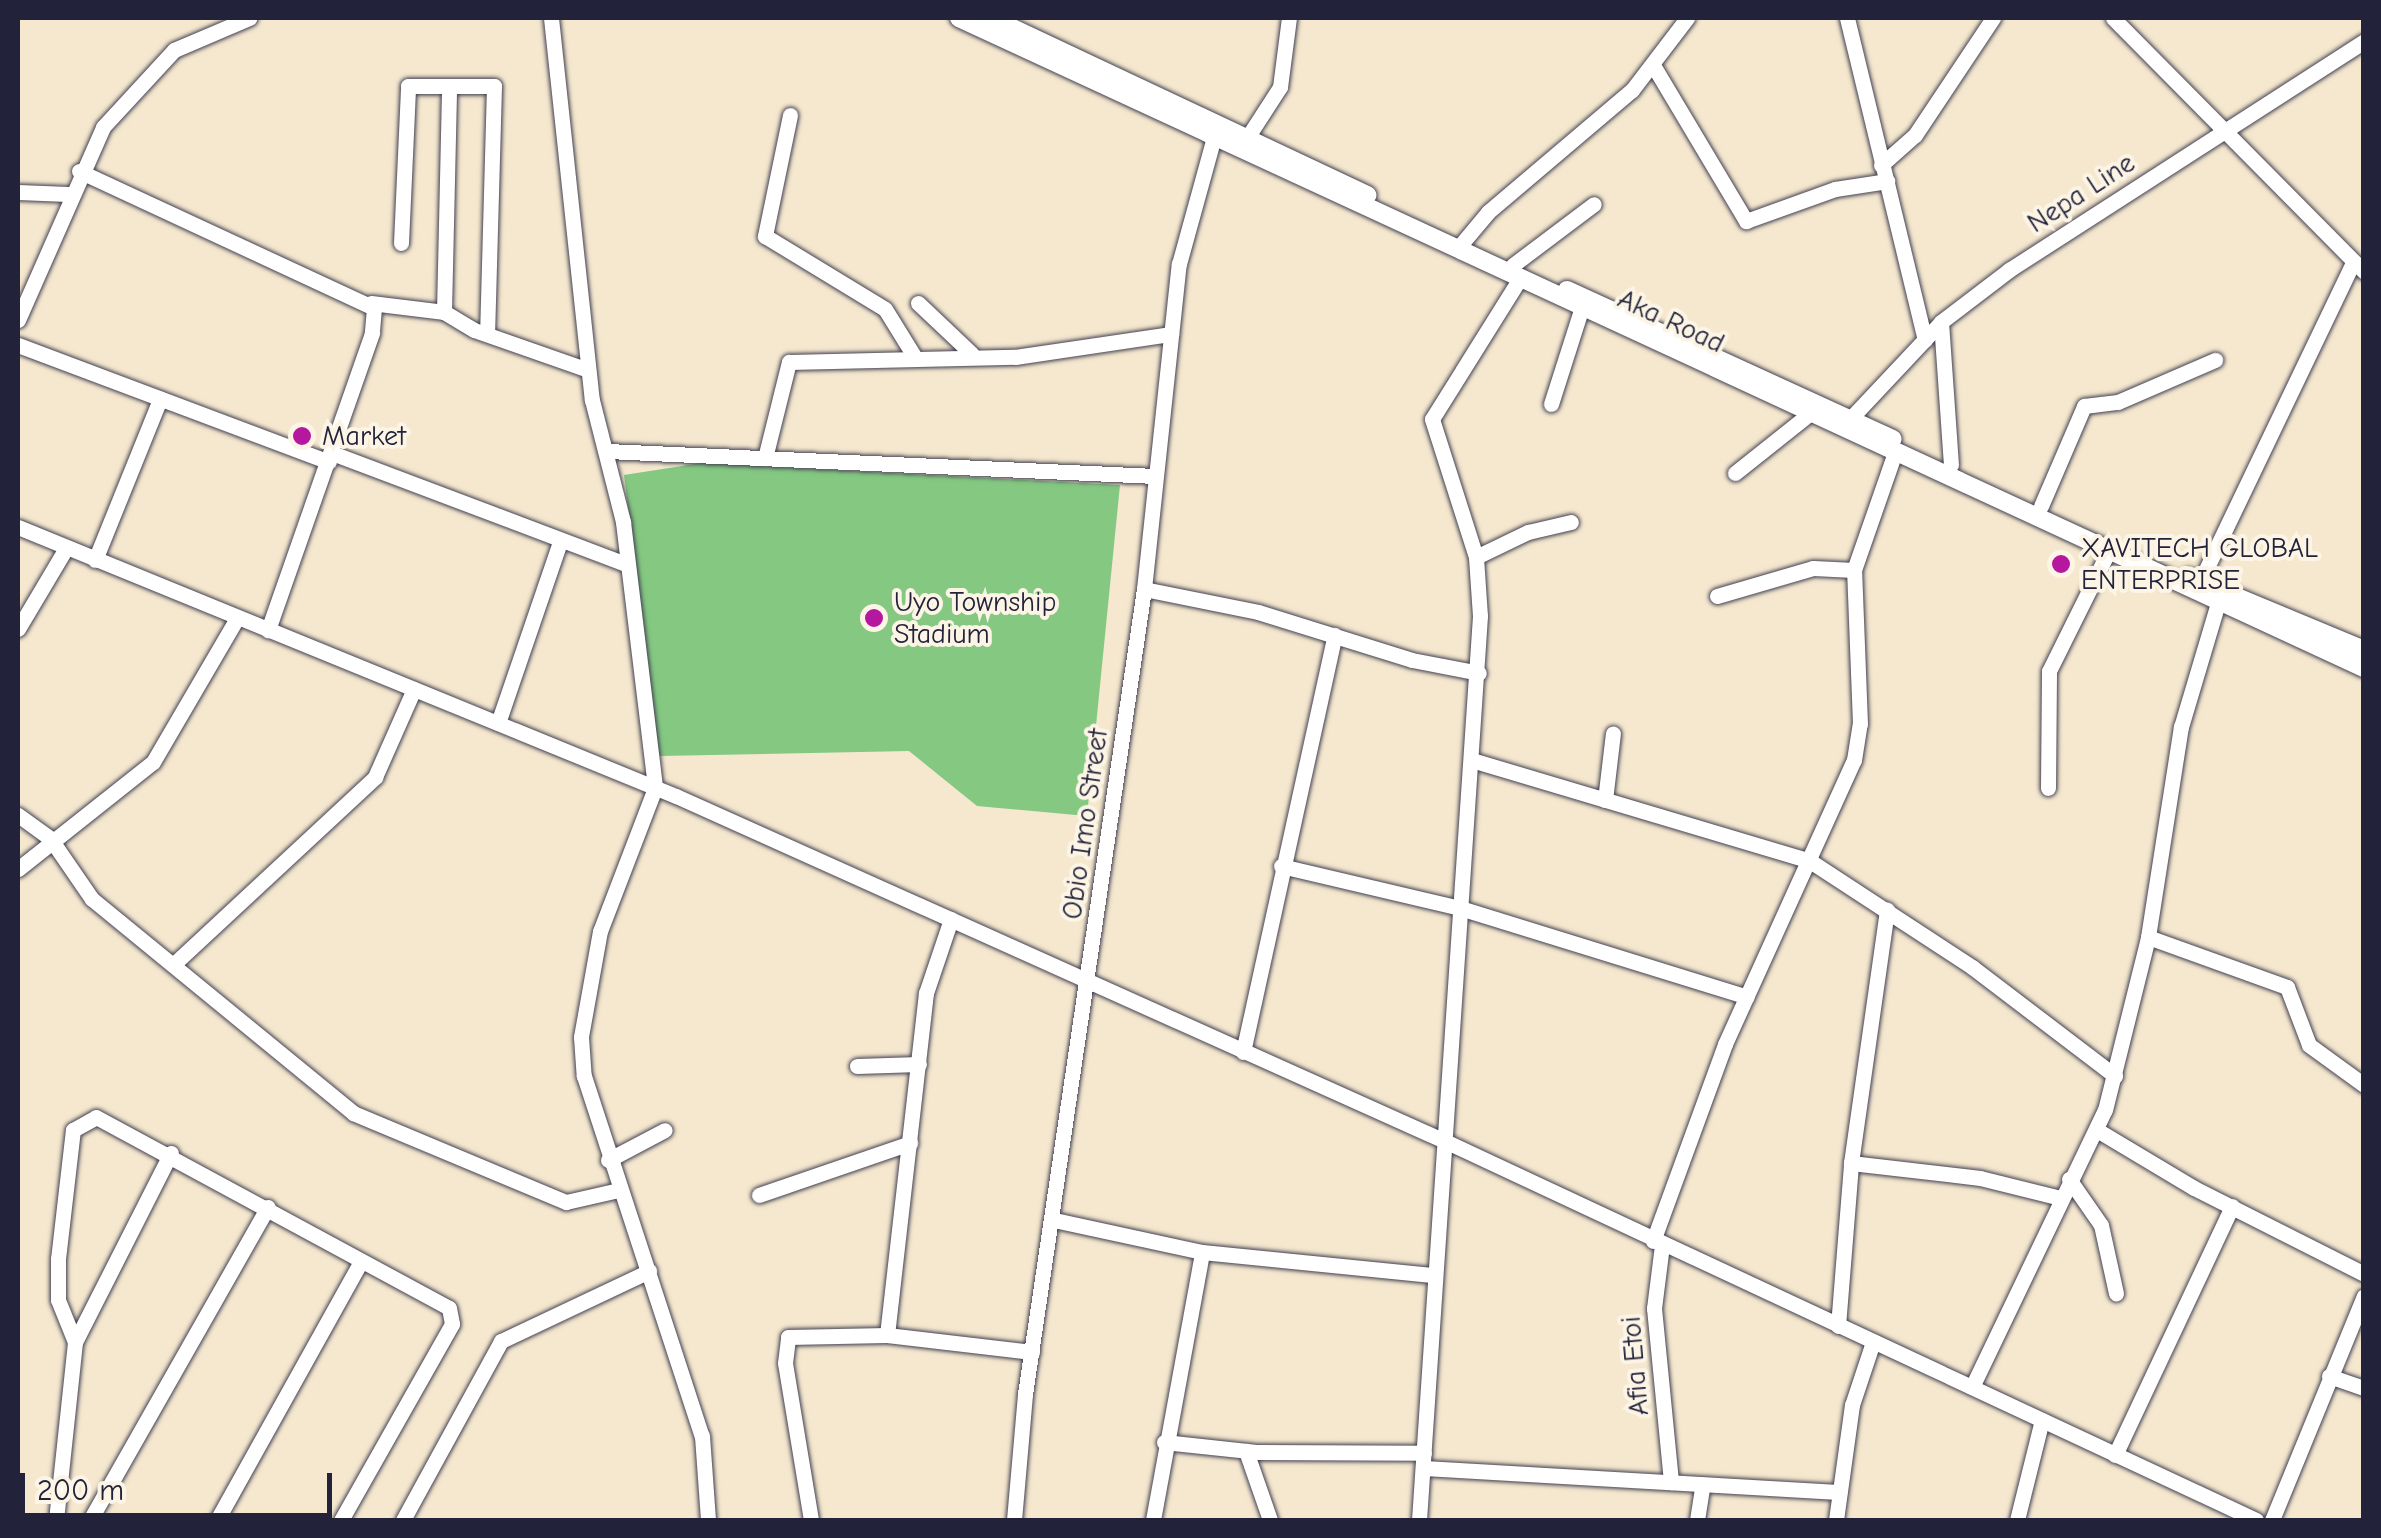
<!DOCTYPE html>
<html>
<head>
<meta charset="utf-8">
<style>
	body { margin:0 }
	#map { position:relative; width:2381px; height:1538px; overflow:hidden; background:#f5e8cf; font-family:"Comic Neue",sans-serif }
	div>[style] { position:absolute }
	.green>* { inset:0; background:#84c882 }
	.roads { filter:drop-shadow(0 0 2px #424051) drop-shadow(0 0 2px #424051) }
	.minor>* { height:15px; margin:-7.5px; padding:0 7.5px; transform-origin:7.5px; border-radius:7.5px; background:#fff }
	.major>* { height:18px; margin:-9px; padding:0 9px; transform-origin:9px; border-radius:9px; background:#fff }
	.dots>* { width:28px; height:28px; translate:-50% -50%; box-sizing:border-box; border:5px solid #fcf5e5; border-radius:50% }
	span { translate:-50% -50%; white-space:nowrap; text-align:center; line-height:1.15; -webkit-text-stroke:8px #fcf5e5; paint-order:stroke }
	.street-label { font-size:28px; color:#22223b }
	.poi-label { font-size:28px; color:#22223b }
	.left { translate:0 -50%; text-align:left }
	.frame { position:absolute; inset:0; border:20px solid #22223b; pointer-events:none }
	.scale { position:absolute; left:20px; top:1473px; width:312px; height:45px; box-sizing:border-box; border:5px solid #22223b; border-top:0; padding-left:12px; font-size:30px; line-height:35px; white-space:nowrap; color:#22223b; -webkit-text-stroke:8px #fcf5e5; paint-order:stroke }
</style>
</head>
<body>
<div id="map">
	<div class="green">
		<i style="clip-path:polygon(701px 463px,1120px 485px,1087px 816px,977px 806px,909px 751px,659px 756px,624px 475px)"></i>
	</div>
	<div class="roads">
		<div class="minor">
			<i style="left:551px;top:18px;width:384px;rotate:83.9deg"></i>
			<i style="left:592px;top:400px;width:126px;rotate:75.7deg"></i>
			<i style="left:623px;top:522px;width:268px;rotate:83.1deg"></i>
			<i style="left:655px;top:788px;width:153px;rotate:111deg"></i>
			<i style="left:600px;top:931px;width:108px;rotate:100.2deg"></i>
			<i style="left:581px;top:1037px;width:39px;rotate:86deg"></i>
			<i style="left:584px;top:1076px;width:379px;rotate:71.9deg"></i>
			<i style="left:702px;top:1436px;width:84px;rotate:85.9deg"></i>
			<i style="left:1847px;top:18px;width:331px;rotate:76.4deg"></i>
			<i style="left:2113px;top:18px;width:357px;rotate:45.3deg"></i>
			<i style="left:1653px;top:65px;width:182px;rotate:59.2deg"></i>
			<i style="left:1746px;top:221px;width:95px;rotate:-19.8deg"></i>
			<i style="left:1835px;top:189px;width:53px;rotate:-8.7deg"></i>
			<i style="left:790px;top:115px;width:124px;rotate:101.7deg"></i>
			<i style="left:765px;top:236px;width:140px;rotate:31.3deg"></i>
			<i style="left:885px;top:309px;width:55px;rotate:58.3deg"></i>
			<i style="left:1247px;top:138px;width:61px;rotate:-57.1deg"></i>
			<i style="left:1280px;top:87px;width:70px;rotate:-82.6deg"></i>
			<i style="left:1881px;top:165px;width:45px;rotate:-41.4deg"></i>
			<i style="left:1915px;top:135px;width:141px;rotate:-56.3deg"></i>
			<i style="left:79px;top:171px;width:325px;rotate:24.9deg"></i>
			<i style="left:374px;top:308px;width:25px;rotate:95deg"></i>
			<i style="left:372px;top:333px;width:315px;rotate:109.3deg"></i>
			<i style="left:18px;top:192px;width:50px;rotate:2.3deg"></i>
			<i style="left:1463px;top:242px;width:39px;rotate:-50deg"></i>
			<i style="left:1488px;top:212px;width:189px;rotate:-40.3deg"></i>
			<i style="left:1632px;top:90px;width:91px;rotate:-52.6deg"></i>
			<i style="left:401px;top:243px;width:157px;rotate:-87.4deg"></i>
			<i style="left:408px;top:86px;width:86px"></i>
			<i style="left:494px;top:86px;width:246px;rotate:91.6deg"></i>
			<i style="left:1513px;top:265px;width:101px;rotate:-37deg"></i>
			<i style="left:371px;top:303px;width:74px;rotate:7deg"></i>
			<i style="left:444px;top:312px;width:35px;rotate:31deg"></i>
			<i style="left:474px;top:330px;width:121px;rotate:19.3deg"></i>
			<i style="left:918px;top:303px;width:74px;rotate:43.4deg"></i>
			<i style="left:444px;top:312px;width:224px;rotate:-88.7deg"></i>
			<i style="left:18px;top:320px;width:211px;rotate:-66.2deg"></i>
			<i style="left:103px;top:127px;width:105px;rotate:-47.3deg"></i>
			<i style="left:174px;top:50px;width:82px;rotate:-23.1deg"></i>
			<i style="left:1941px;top:322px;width:143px;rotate:86deg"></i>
			<i style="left:18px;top:345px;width:332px;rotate:20.6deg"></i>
			<i style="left:1551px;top:404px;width:99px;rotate:-72.3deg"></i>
			<i style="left:1850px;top:419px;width:133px;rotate:-46.8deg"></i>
			<i style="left:1941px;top:322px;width:86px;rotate:-37.4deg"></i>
			<i style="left:2009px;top:270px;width:422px;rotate:-32.8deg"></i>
			<i style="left:607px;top:451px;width:549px;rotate:2.61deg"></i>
			<i style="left:332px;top:453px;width:316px;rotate:20.7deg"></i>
			<i style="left:765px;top:458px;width:99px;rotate:-76deg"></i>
			<i style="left:789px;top:362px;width:226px;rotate:-1.3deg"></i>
			<i style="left:1015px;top:357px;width:158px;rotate:-8.4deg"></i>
			<i style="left:1735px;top:473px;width:93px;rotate:-38.5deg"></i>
			<i style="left:2041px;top:506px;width:109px;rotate:-66.7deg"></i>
			<i style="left:2084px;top:406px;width:34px;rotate:-7deg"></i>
			<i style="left:2118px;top:402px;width:106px;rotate:-23.4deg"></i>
			<i style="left:18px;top:527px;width:711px;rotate:22.24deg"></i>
			<i style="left:676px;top:796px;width:845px;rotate:24.17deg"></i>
			<i style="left:1447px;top:1142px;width:893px;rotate:25.04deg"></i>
			<i style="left:1476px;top:557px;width:58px;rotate:-25.7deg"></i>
			<i style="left:1528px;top:532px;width:44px;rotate:-13.1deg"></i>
			<i style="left:95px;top:560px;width:174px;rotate:-68deg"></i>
			<i style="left:2200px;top:582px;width:355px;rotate:-64.4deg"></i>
			<i style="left:1144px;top:589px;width:116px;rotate:11.4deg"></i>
			<i style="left:1258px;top:612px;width:161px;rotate:17.3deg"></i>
			<i style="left:1412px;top:660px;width:68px;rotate:11deg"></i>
			<i style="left:1717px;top:596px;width:100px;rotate:-16.3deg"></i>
			<i style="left:1813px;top:568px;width:41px;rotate:2.8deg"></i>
			<i style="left:18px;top:629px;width:94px;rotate:-59.3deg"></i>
			<i style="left:498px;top:723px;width:191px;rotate:-71.1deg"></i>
			<i style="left:1475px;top:761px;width:350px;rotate:16.6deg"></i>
			<i style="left:1810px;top:861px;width:194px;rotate:33.2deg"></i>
			<i style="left:1972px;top:967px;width:180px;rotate:37.3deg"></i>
			<i style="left:2048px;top:788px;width:117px;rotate:-89.5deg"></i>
			<i style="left:2049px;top:671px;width:135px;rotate:-63.6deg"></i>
			<i style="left:1605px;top:800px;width:67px;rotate:-83.2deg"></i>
			<i style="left:18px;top:815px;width:39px;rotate:36deg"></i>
			<i style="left:50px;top:838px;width:74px;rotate:55.5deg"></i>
			<i style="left:92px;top:899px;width:338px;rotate:39.3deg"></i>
			<i style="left:353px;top:1113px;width:231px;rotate:22.7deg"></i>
			<i style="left:566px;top:1202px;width:54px;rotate:-12.8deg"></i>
			<i style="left:1281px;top:866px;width:184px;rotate:13.2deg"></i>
			<i style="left:1460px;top:908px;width:300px;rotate:17.2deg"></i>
			<i style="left:18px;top:869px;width:172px;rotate:-38.4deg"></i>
			<i style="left:153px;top:762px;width:167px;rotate:-59.7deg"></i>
			<i style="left:2148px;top:937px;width:148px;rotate:19.8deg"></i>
			<i style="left:2287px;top:987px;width:62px;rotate:69.2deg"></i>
			<i style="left:2309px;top:1045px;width:68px;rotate:36deg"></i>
			<i style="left:174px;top:964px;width:275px;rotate:-42.9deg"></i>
			<i style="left:375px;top:777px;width:96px;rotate:-66.1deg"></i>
			<i style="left:1243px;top:1052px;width:427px;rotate:-77.6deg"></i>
			<i style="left:857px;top:1066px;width:62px;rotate:-1.8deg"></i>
			<i style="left:2097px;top:1130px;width:113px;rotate:30.9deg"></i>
			<i style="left:2194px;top:1188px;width:191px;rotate:26.8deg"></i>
			<i style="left:608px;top:1160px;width:64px;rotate:-27.8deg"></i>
			<i style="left:1851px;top:1163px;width:130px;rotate:6.6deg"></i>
			<i style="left:1980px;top:1178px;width:82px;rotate:14deg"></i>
			<i style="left:2069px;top:1179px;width:56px;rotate:55.2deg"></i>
			<i style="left:2101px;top:1225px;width:70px;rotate:77.6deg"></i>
			<i style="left:759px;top:1195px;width:160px;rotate:-19deg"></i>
			<i style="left:1054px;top:1220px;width:151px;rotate:12.2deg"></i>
			<i style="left:1202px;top:1252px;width:231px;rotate:5.7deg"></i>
			<i style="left:1653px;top:1241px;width:210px;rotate:-69.9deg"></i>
			<i style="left:1725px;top:1044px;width:312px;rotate:-65.6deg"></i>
			<i style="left:1854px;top:760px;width:36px;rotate:-81deg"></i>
			<i style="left:1860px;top:724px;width:154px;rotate:-92.2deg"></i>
			<i style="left:1854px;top:570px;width:125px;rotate:-70.8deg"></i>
			<i style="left:1662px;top:1245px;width:64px;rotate:97.2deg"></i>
			<i style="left:1654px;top:1308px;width:175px;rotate:84.4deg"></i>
			<i style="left:1838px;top:1326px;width:164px;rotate:-85.4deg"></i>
			<i style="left:1851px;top:1163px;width:256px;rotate:-81.9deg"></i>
			<i style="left:887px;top:1335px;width:344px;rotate:-83.5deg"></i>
			<i style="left:926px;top:993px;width:78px;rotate:-71.3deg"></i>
			<i style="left:75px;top:1342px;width:45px;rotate:-112deg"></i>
			<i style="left:58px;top:1300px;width:41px;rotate:-90deg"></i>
			<i style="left:58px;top:1259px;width:130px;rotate:-83.4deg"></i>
			<i style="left:73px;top:1130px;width:26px;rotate:-29deg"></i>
			<i style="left:96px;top:1117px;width:401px;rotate:28.4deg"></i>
			<i style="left:449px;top:1308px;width:16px;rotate:79deg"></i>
			<i style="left:452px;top:1324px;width:225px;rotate:119.5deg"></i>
			<i style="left:2329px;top:1376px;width:37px;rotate:19deg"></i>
			<i style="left:1972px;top:1387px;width:307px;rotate:-64.4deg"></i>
			<i style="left:2105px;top:1110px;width:178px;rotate:-76deg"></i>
			<i style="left:2148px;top:937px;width:213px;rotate:-81.1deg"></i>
			<i style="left:2181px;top:727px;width:129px;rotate:-73.4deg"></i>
			<i style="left:1164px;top:1442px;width:95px;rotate:6.1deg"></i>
			<i style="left:1258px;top:1452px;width:166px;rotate:0.3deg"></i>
			<i style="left:1246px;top:1451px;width:73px;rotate:70.8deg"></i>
			<i style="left:2115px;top:1455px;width:275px;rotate:-64.8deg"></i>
			<i style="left:1423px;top:1468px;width:417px;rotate:3.3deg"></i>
			<i style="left:56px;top:1520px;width:179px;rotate:-83.9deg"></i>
			<i style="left:75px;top:1342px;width:212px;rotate:-63.1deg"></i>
			<i style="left:90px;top:1520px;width:360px;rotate:-60.4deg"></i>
			<i style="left:217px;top:1520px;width:296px;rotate:-60.9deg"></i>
			<i style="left:403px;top:1520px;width:204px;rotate:-61.3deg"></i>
			<i style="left:501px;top:1341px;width:164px;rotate:-25.3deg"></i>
			<i style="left:811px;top:1520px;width:159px;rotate:-99.4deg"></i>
			<i style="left:785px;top:1363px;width:26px;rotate:-83deg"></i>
			<i style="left:788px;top:1337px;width:99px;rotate:-1.2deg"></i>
			<i style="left:887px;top:1335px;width:146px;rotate:6.7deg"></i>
			<i style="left:1014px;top:1520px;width:126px;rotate:-85deg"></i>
			<i style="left:1025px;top:1394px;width:814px;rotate:-81.59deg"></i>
			<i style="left:1144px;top:589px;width:327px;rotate:-83.9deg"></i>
			<i style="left:1179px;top:264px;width:132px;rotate:-74.6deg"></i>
			<i style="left:1153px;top:1520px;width:272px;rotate:-79.6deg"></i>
			<i style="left:1419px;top:1520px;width:906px;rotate:-86.14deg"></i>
			<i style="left:1480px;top:616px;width:59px;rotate:-93.9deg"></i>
			<i style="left:1476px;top:557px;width:145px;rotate:-107.7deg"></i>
			<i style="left:1432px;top:419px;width:164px;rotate:-58deg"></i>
			<i style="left:1697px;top:1520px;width:36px;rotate:-81deg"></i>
			<i style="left:1836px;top:1520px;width:116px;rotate:-82.1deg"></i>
			<i style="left:1852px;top:1405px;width:66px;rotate:-71.6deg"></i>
			<i style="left:2017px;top:1520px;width:103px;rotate:-76deg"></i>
			<i style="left:2272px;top:1520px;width:242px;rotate:-67.7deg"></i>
		</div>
		<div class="major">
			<i style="left:959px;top:18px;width:1548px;rotate:24.83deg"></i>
			<i style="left:991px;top:18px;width:416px;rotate:25.2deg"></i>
			<i style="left:1567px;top:290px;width:358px;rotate:24.6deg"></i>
			<i style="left:2189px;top:577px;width:190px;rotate:22.6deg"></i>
		</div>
	</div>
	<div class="dots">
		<i style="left:302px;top:436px;background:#b5179e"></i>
		<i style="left:2061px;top:564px;background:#b5179e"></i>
		<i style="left:874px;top:618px;background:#b5179e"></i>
	</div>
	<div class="street-label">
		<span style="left:2081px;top:193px;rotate:-33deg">Nepa Line</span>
		<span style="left:1671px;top:321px;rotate:25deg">Aka Road</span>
		<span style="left:1085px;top:824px;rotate:-82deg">Obio Imo Street</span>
		<span style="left:1635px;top:1366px;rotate:-95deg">Afia Etoi</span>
	</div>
	<div class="poi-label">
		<span class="left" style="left:322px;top:436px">Market</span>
		<span class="left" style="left:2081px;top:564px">XAVITECH GLOBAL<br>ENTERPRISE</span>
		<span class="left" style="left:894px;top:618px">Uyo Township<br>Stadium</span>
	</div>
	<div class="frame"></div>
	<div class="scale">200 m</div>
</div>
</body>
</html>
